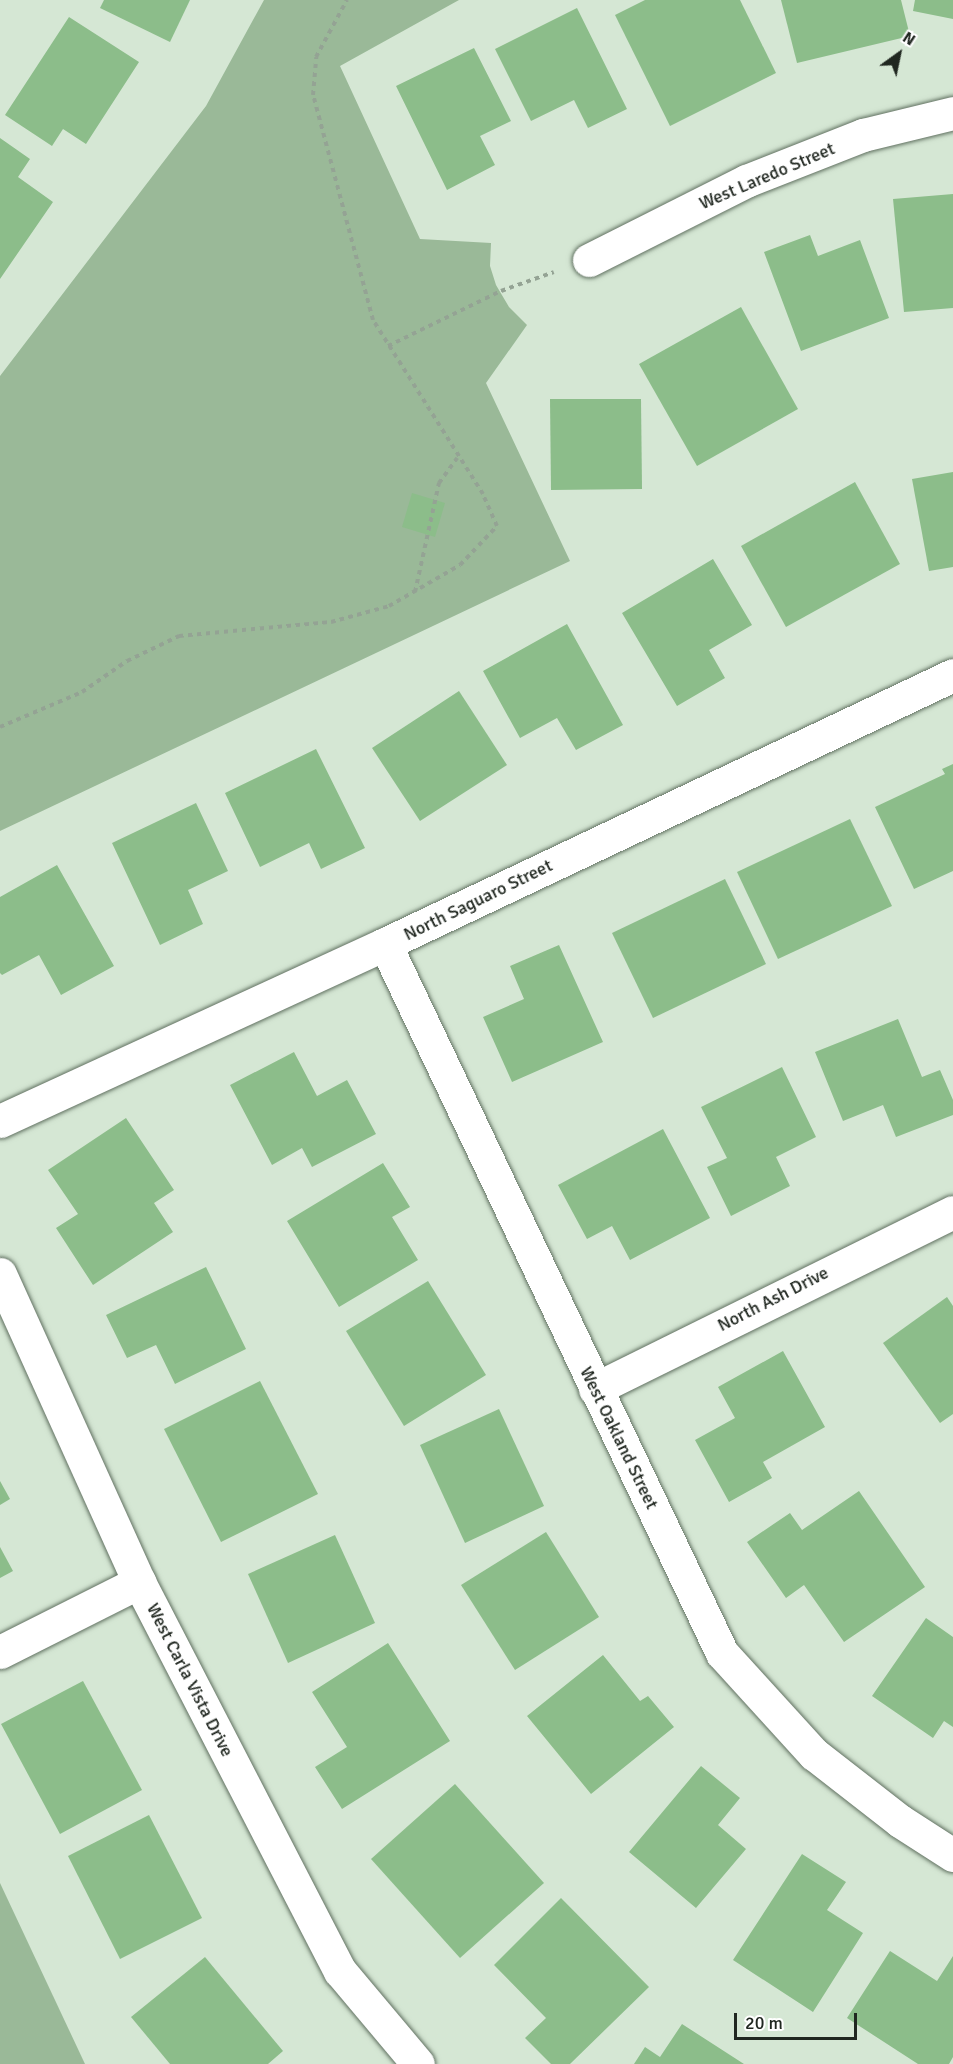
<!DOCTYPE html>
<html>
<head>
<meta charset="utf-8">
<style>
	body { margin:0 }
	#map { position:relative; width:953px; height:2064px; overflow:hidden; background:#d5e7d4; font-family:Signika,sans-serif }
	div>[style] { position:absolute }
	.green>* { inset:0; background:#9ab998 }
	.building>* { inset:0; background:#8cbd8a }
	.path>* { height:4px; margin-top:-2px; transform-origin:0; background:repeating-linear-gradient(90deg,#94a394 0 4.5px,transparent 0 9px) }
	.roads { filter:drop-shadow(0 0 2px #617161) drop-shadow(0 0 2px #617161) }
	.street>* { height:33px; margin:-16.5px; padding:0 16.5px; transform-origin:16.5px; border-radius:16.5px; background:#fff }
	span { translate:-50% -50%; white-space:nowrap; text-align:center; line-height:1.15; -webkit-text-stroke:4.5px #fff; paint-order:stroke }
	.street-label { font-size:18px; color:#202720 }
	.north { position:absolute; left:869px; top:24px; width:60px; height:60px; -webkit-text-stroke:4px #fff; paint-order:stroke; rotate:33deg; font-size:16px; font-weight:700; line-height:24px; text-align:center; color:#202720 }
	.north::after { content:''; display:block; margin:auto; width:21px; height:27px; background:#202720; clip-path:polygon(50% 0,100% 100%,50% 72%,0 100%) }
	.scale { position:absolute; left:734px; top:2013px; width:123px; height:27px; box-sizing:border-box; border:3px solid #202720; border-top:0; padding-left:8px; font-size:18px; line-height:21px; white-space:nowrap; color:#202720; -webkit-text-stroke:4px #fff; paint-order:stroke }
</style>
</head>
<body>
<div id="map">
	<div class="green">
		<i style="clip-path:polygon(264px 0,459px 0,340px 66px,420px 239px,491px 243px,490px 266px,496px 285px,509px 307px,527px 325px,486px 383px,570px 561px,0 831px,0 376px,206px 106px)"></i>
		<i style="clip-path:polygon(0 1883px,85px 2064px,0 2064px)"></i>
	</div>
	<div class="building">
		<i style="clip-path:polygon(104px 0,190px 0,170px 42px,100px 8px)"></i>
		<i style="clip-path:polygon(645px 0,740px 0,776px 73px,670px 126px,615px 15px)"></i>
		<i style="clip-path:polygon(781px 0,901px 0,910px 36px,797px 63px)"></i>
		<i style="clip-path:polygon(915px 0,953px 0,953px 19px,913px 11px)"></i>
		<i style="clip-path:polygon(577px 8px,627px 109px,588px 128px,574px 100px,531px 121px,495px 49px)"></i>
		<i style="clip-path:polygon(69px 17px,139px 62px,86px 144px,63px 129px,52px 146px,5px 115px)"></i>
		<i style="clip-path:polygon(474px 48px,511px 121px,480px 136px,495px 165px,447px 190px,396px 86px)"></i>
		<i style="clip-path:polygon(0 138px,30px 159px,18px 177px,53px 202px,0 279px)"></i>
		<i style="clip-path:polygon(953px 194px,953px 308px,904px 312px,893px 199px)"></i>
		<i style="clip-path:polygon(810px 235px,818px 256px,860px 240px,889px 318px,801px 351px,764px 252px)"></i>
		<i style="clip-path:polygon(741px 307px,798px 409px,697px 466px,639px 364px)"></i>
		<i style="clip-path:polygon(550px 399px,641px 399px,642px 489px,551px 490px)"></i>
		<i style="clip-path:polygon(953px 472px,953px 567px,929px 571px,912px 479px)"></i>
		<i style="clip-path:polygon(855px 482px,900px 564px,786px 627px,741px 546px)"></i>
		<i style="clip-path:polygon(412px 493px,445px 503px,435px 537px,402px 527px)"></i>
		<i style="clip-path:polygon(713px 559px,752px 625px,709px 650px,725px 678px,677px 706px,622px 613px)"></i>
		<i style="clip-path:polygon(567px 624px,623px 725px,576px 750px,557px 718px,520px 738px,483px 671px)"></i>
		<i style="clip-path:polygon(459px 691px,507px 765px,420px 821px,372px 748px)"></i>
		<i style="clip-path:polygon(316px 749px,365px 848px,321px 869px,309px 843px,260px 867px,225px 793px)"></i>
		<i style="clip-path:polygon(953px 764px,953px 871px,914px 889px,875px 807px,945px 774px,942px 769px)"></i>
		<i style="clip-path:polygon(196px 803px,228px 871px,188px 890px,203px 924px,160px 945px,112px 843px)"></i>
		<i style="clip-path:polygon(850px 819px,892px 906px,778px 959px,737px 872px)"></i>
		<i style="clip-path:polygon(57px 865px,114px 966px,61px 995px,39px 955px,2px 975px,0 973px,0 897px)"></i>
		<i style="clip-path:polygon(725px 879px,766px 964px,653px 1018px,612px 933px)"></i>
		<i style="clip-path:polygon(559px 945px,603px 1042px,512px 1082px,483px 1017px,524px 999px,510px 966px)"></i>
		<i style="clip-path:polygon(898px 1019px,922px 1077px,940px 1070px,953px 1100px,953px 1115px,896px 1137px,883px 1105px,843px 1121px,815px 1052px)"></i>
		<i style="clip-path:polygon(294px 1052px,317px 1096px,347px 1080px,376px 1134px,312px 1167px,302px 1148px,272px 1165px,230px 1085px)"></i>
		<i style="clip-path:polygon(782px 1067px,816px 1137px,776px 1157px,790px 1186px,731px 1216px,707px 1167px,727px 1158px,701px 1107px)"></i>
		<i style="clip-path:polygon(126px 1118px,174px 1190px,154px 1203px,173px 1232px,93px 1285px,56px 1228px,78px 1214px,48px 1170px)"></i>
		<i style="clip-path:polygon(663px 1129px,710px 1218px,630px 1260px,612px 1226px,587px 1239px,558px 1185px)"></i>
		<i style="clip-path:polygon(383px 1163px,410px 1207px,392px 1217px,418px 1260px,339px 1307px,287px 1221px)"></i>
		<i style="clip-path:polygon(206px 1267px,246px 1349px,175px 1384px,156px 1345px,127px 1358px,106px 1315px)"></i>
		<i style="clip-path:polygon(428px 1281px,486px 1375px,404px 1426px,346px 1331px)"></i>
		<i style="clip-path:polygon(947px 1297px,953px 1306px,953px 1414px,940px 1423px,883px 1343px)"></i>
		<i style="clip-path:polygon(783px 1351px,825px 1427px,763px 1462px,772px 1478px,729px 1502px,695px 1440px,735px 1418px,718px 1387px)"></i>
		<i style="clip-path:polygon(260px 1381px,318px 1494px,221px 1542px,164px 1429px)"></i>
		<i style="clip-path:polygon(499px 1409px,544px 1506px,465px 1543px,420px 1445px)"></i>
		<i style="clip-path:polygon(0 1481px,10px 1499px,0 1505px)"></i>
		<i style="clip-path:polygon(859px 1491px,925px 1587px,844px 1642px,804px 1585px,786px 1598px,747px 1542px,790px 1513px,802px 1530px)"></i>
		<i style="clip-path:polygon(546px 1532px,599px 1617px,515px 1670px,461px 1585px)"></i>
		<i style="clip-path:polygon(335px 1535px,375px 1623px,288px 1663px,248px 1574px)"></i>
		<i style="clip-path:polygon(0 1547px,13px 1571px,0 1578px)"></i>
		<i style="clip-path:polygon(926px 1618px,953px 1637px,953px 1727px,944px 1721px,933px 1738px,872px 1696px)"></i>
		<i style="clip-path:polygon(388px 1643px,450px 1741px,342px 1809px,315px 1767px,347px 1747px,312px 1692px)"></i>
		<i style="clip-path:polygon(603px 1655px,640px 1701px,648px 1696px,674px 1727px,591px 1794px,527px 1716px)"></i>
		<i style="clip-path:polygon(83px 1681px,142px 1790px,60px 1834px,1px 1724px)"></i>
		<i style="clip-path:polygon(701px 1766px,740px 1798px,718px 1825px,746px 1849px,696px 1908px,629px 1852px)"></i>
		<i style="clip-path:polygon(455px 1784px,544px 1883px,460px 1958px,371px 1859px)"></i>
		<i style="clip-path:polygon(149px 1815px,202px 1918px,120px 1959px,68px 1856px)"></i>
		<i style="clip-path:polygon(802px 1854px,846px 1882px,827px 1910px,863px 1933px,813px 2012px,733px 1960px)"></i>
		<i style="clip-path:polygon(561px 1898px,649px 1987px,570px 2064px,551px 2064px,525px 2038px,546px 2018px,494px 1965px)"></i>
		<i style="clip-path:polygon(890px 1951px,937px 1981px,953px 1956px,953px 2057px,949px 2064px,918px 2064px,847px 2018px)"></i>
		<i style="clip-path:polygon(205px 1957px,283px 2051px,268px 2064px,170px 2064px,131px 2017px)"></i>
		<i style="clip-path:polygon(682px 2024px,744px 2064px,634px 2064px,645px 2047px,660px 2057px)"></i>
	</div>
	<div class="path">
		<i style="left:388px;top:346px;width:126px;rotate:-26deg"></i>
		<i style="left:501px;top:291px;width:56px;rotate:-19.7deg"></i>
		<i style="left:415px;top:592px;width:112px;rotate:-77.6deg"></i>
		<i style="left:439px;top:483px;width:31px;rotate:-54deg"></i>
		<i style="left:0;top:727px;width:89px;rotate:-23.1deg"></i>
		<i style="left:82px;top:692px;width:55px;rotate:-34.6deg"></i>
		<i style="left:127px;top:661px;width:58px;rotate:-25.7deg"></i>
		<i style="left:179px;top:636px;width:153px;rotate:-5.3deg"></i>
		<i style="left:331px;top:622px;width:60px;rotate:-15.4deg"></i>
		<i style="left:389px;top:606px;width:82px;rotate:-30deg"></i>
		<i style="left:460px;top:565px;width:54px;rotate:-46.5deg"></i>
		<i style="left:497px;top:526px;width:35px;rotate:-114deg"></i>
		<i style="left:483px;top:494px;width:206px;rotate:-122.3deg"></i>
		<i style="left:373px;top:320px;width:233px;rotate:-104.9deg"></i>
		<i style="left:313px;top:95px;width:38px;rotate:-85deg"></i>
		<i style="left:316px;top:57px;width:65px;rotate:-61.5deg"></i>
	</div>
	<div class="roads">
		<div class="street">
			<i style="left:589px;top:260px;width:176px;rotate:-26.7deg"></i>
			<i style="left:746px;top:181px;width:126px;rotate:-21.5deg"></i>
			<i style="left:863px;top:135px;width:93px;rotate:-13.7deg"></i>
			<i style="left:385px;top:944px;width:785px;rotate:64.58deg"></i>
			<i style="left:722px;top:1653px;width:137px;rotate:47.7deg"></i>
			<i style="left:814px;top:1754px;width:109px;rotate:37.9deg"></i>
			<i style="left:900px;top:1821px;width:63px;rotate:32.7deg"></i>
			<i style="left:0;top:1121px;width:424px;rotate:-24.7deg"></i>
			<i style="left:385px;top:944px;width:628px;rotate:-25.34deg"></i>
			<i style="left:0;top:1274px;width:338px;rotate:65.7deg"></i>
			<i style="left:139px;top:1582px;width:438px;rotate:62.7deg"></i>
			<i style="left:340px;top:1971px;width:121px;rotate:50deg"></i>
			<i style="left:595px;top:1389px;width:399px;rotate:-26.3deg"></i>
			<i style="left:0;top:1652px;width:156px;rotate:-26.7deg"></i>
		</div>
	</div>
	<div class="street-label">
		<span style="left:767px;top:176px;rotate:-23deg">West Laredo Street</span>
		<span style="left:478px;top:900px;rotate:-26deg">North Saguaro Street</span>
		<span style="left:773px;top:1299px;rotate:-27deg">North Ash Drive</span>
		<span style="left:619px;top:1438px;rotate:64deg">West Oakland Street</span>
		<span style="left:190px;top:1680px;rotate:63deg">West Carla Vista Drive</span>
	</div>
	<div class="north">N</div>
	<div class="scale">20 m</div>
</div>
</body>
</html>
